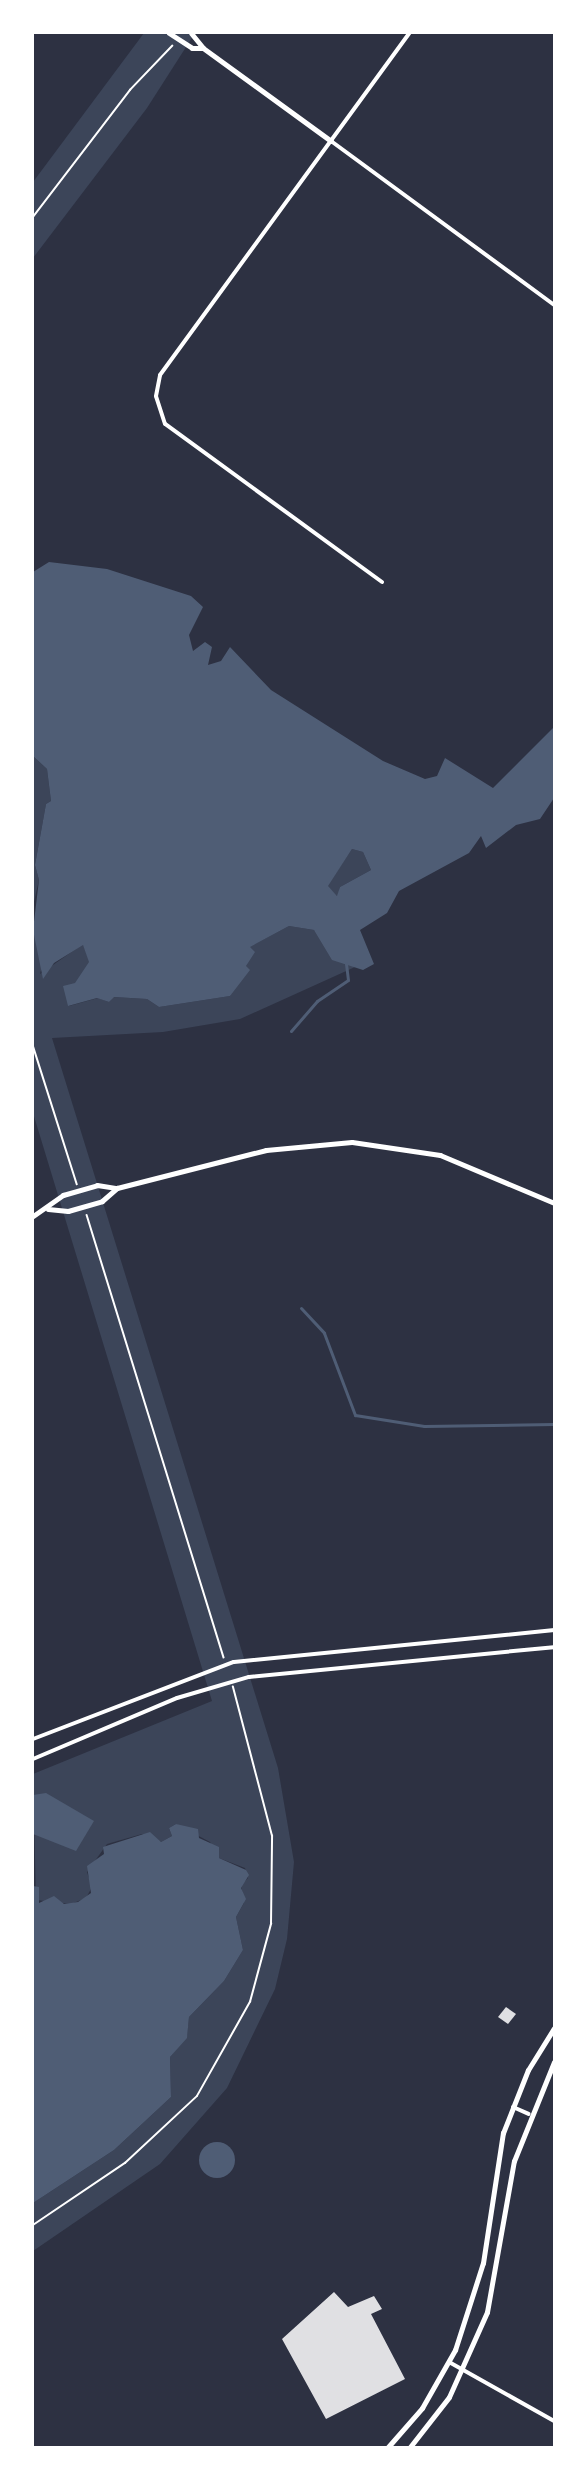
<!DOCTYPE html>
<html>
<head>
<meta charset="utf-8">
<style>
	body { margin:0 }
	#map { position:relative; width:587px; height:2480px; overflow:hidden; background:#2d3142; font-family:"Source Sans 3",sans-serif }
	div>[style] { position:absolute }
	.green>* { inset:0; background:#3c4559 }
	.water>* { inset:0; background:#4f5d75 }
	.round { border-radius:50% }
	.stream>* { height:3px; margin:-1.5px; padding:0 1.5px; transform-origin:1.5px; border-radius:1.5px; background:#4f5d75 }
	.building>* { inset:0; background:#e0e0e3 }
	.path>* { height:1.5px; margin:-0.75px; padding:0 0.75px; transform-origin:0.75px; border-radius:0.75px; background:#fff }
	.minor>* { height:4px; margin:-2px; padding:0 2px; transform-origin:2px; border-radius:2px; background:#fff }
	.tertiary>* { height:5px; margin:-2.5px; padding:0 2.5px; transform-origin:2.5px; border-radius:2.5px; background:#fff }
	span { translate:-50% -50%; white-space:nowrap; text-align:center; line-height:1.15; -webkit-text-stroke:4.5px #fff; paint-order:stroke }
	.frame { position:absolute; inset:0; border:34px solid #fff; pointer-events:none }
</style>
</head>
<body>
<div id="map">
	<div class="green">
		<i style="clip-path:polygon(144px 33px,195px 33px,147px 108px,33px 258px,33px 182px)"></i>
		<i style="clip-path:polygon(33px 756px,47px 769px,51px 801px,46px 804px,35px 865px,39px 880px,33px 906px)"></i>
		<i style="clip-path:polygon(352px 849px,363px 852px,371px 870px,340px 887px,338px 897px,327px 886px)"></i>
		<i style="clip-path:polygon(289px 926px,314px 930px,355px 967px,240px 1019px,163px 1032px,52px 1038px,278px 1768px,294px 1862px,287px 1939px,275px 1989px,227px 2088px,160px 2164px,33px 2251px,33px 2203px,114px 2150px,171px 2097px,170px 2057px,187px 2036px,189px 2017px,224px 1981px,243px 1950px,236px 1917px,244px 1903px,241px 1885px,248px 1878px,245px 1868px,219px 1858px,210px 1842px,176px 1824px,169px 1828px,172px 1836px,161px 1842px,142px 1834px,107px 1844px,87px 1872px,92px 1887px,86px 1898px,71px 1904px,36px 1900px,33px 1774px,212px 1701px,33px 1113px,33px 930px,43px 963px,40px 974px,83px 944px,90px 962px,69px 1006px,98px 998px,109px 1002px,113px 997px,147px 999px,159px 1007px,230px 996px,246px 966px,249px 947px)"></i>
	</div>
	<div class="water">
		<i style="clip-path:polygon(evenodd,49px 562px,107px 569px,191px 596px,203px 607px,189px 635px,193px 651px,205px 642px,212px 647px,208px 665px,221px 661px,230px 647px,271px 690px,383px 761px,425px 779px,437px 776px,445px 758px,493px 788px,554px 727px,554px 798px,540px 819px,516px 825px,486px 848px,481px 836px,469px 853px,399px 891px,387px 913px,360px 930px,374px 964px,363px 970px,332px 960px,314px 930px,289px 926px,250px 947px,255px 952px,246px 966px,250px 970px,230px 996px,159px 1007px,147px 999px,114px 997px,109px 1002px,97px 998px,68px 1006px,63px 986px,75px 983px,89px 962px,83px 945px,54px 963px,43px 979px,33px 930px,39px 880px,35px 865px,46px 804px,51px 801px,47px 769px,33px 756px,33px 572px,49px 562px,352px 849px,363px 852px,371px 870px,340px 887px,337px 896px,328px 886px,352px 849px)"></i>
		<i style="clip-path:polygon(46px 1793px,94px 1821px,76px 1851px,33px 1834px,33px 1795px)"></i>
		<i style="clip-path:polygon(176px 1824px,198px 1829px,199px 1838px,219px 1847px,219px 1858px,246px 1870px,249px 1875px,241px 1888px,246px 1899px,236px 1917px,243px 1950px,224px 1981px,189px 2017px,187px 2038px,170px 2057px,171px 2097px,114px 2150px,33px 2203px,33px 1886px,39px 1887px,39px 1903px,54px 1896px,64px 1904px,78px 1902px,91px 1893px,87px 1866px,104px 1854px,103px 1847px,150px 1832px,161px 1842px,172px 1836px,169px 1828px)"></i>
		<i class="round" style="left:199px;top:2142px;width:36px;height:36px"></i>
	</div>
	<div class="stream">
		<i style="left:291px;top:1031px;width:40px;rotate:-49deg"></i>
		<i style="left:317px;top:1001px;width:37px;rotate:-34deg"></i>
		<i style="left:348px;top:980px;width:17px;rotate:-97deg"></i>
		<i style="left:301px;top:1308px;width:34px;rotate:47deg"></i>
		<i style="left:324px;top:1333px;width:88px;rotate:69.3deg"></i>
		<i style="left:355px;top:1415px;width:70px;rotate:9.1deg"></i>
		<i style="left:424px;top:1426px;width:130px;rotate:-0.9deg"></i>
	</div>
	<div class="building">
		<i style="clip-path:polygon(506px 2007px,516px 2014px,508px 2024px,498px 2017px)"></i>
		<i style="clip-path:polygon(334px 2292px,348px 2307px,374px 2296px,382px 2309px,371px 2314px,405px 2379px,326px 2419px,282px 2339px)"></i>
	</div>
	<div class="path">
		<i style="left:33px;top:217px;width:160px;rotate:-52.6deg"></i>
		<i style="left:130px;top:90px;width:61px;rotate:-46.3deg"></i>
		<i style="left:33px;top:1045px;width:146px;rotate:72.4deg"></i>
		<i style="left:87px;top:1215px;width:463px;rotate:72.8deg"></i>
		<i style="left:33px;top:2225px;width:111px;rotate:-34deg"></i>
		<i style="left:125px;top:2163px;width:98px;rotate:-42.9deg"></i>
		<i style="left:197px;top:2096px;width:108px;rotate:-60.6deg"></i>
		<i style="left:250px;top:2002px;width:81px;rotate:-74.9deg"></i>
		<i style="left:271px;top:1924px;width:88px;rotate:-89.3deg"></i>
		<i style="left:272px;top:1836px;width:154px;rotate:-104.7deg"></i>
	</div>
	<div class="minor">
		<i style="left:331px;top:141px;width:277px;rotate:36.3deg"></i>
		<i style="left:382px;top:582px;width:268px;rotate:-143.9deg"></i>
		<i style="left:165px;top:424px;width:29px;rotate:-108deg"></i>
		<i style="left:156px;top:396px;width:21px;rotate:-79deg"></i>
		<i style="left:160px;top:375px;width:423px;rotate:-53.9deg"></i>
		<i style="left:33px;top:1739px;width:215px;rotate:-21deg"></i>
		<i style="left:234px;top:1662px;width:322px;rotate:-5.7deg"></i>
		<i style="left:33px;top:1759px;width:156px;rotate:-23deg"></i>
		<i style="left:177px;top:1698px;width:75px;rotate:-16.3deg"></i>
		<i style="left:249px;top:1677px;width:306px;rotate:-5.6deg"></i>
		<i style="left:513px;top:2107px;width:17px;rotate:24deg"></i>
		<i style="left:449px;top:2362px;width:120px;rotate:29.3deg"></i>
	</div>
	<div class="tertiary">
		<i style="left:169px;top:33px;width:27px;rotate:33deg"></i>
		<i style="left:192px;top:48px;width:11px"></i>
		<i style="left:191px;top:33px;width:19px;rotate:51deg"></i>
		<i style="left:203px;top:48px;width:158px;rotate:36deg"></i>
		<i style="left:48px;top:1209px;width:20px;rotate:6deg"></i>
		<i style="left:68px;top:1211px;width:35px;rotate:-16deg"></i>
		<i style="left:102px;top:1201px;width:20px;rotate:-41deg"></i>
		<i style="left:33px;top:1216px;width:37px;rotate:-35deg"></i>
		<i style="left:63px;top:1195px;width:35px;rotate:-16deg"></i>
		<i style="left:97px;top:1185px;width:20px;rotate:9deg"></i>
		<i style="left:117px;top:1188px;width:154px;rotate:-14.3deg"></i>
		<i style="left:266px;top:1150px;width:86px;rotate:-5.3deg"></i>
		<i style="left:352px;top:1142px;width:89px;rotate:8.4deg"></i>
		<i style="left:440px;top:1155px;width:124px;rotate:22.8deg"></i>
		<i style="left:388px;top:2447px;width:52px;rotate:-48.9deg"></i>
		<i style="left:422px;top:2408px;width:67px;rotate:-60.4deg"></i>
		<i style="left:455px;top:2350px;width:91px;rotate:-72.2deg"></i>
		<i style="left:483px;top:2263px;width:132px;rotate:-81.3deg"></i>
		<i style="left:503px;top:2133px;width:68px;rotate:-68.4deg"></i>
		<i style="left:528px;top:2070px;width:49px;rotate:-58.2deg"></i>
		<i style="left:410px;top:2447px;width:63px;rotate:-52deg"></i>
		<i style="left:449px;top:2397px;width:93px;rotate:-65.9deg"></i>
		<i style="left:487px;top:2312px;width:153px;rotate:-79.9deg"></i>
		<i style="left:514px;top:2161px;width:107px;rotate:-68deg"></i>
	</div>
	<div class="frame"></div>
</div>
</body>
</html>
